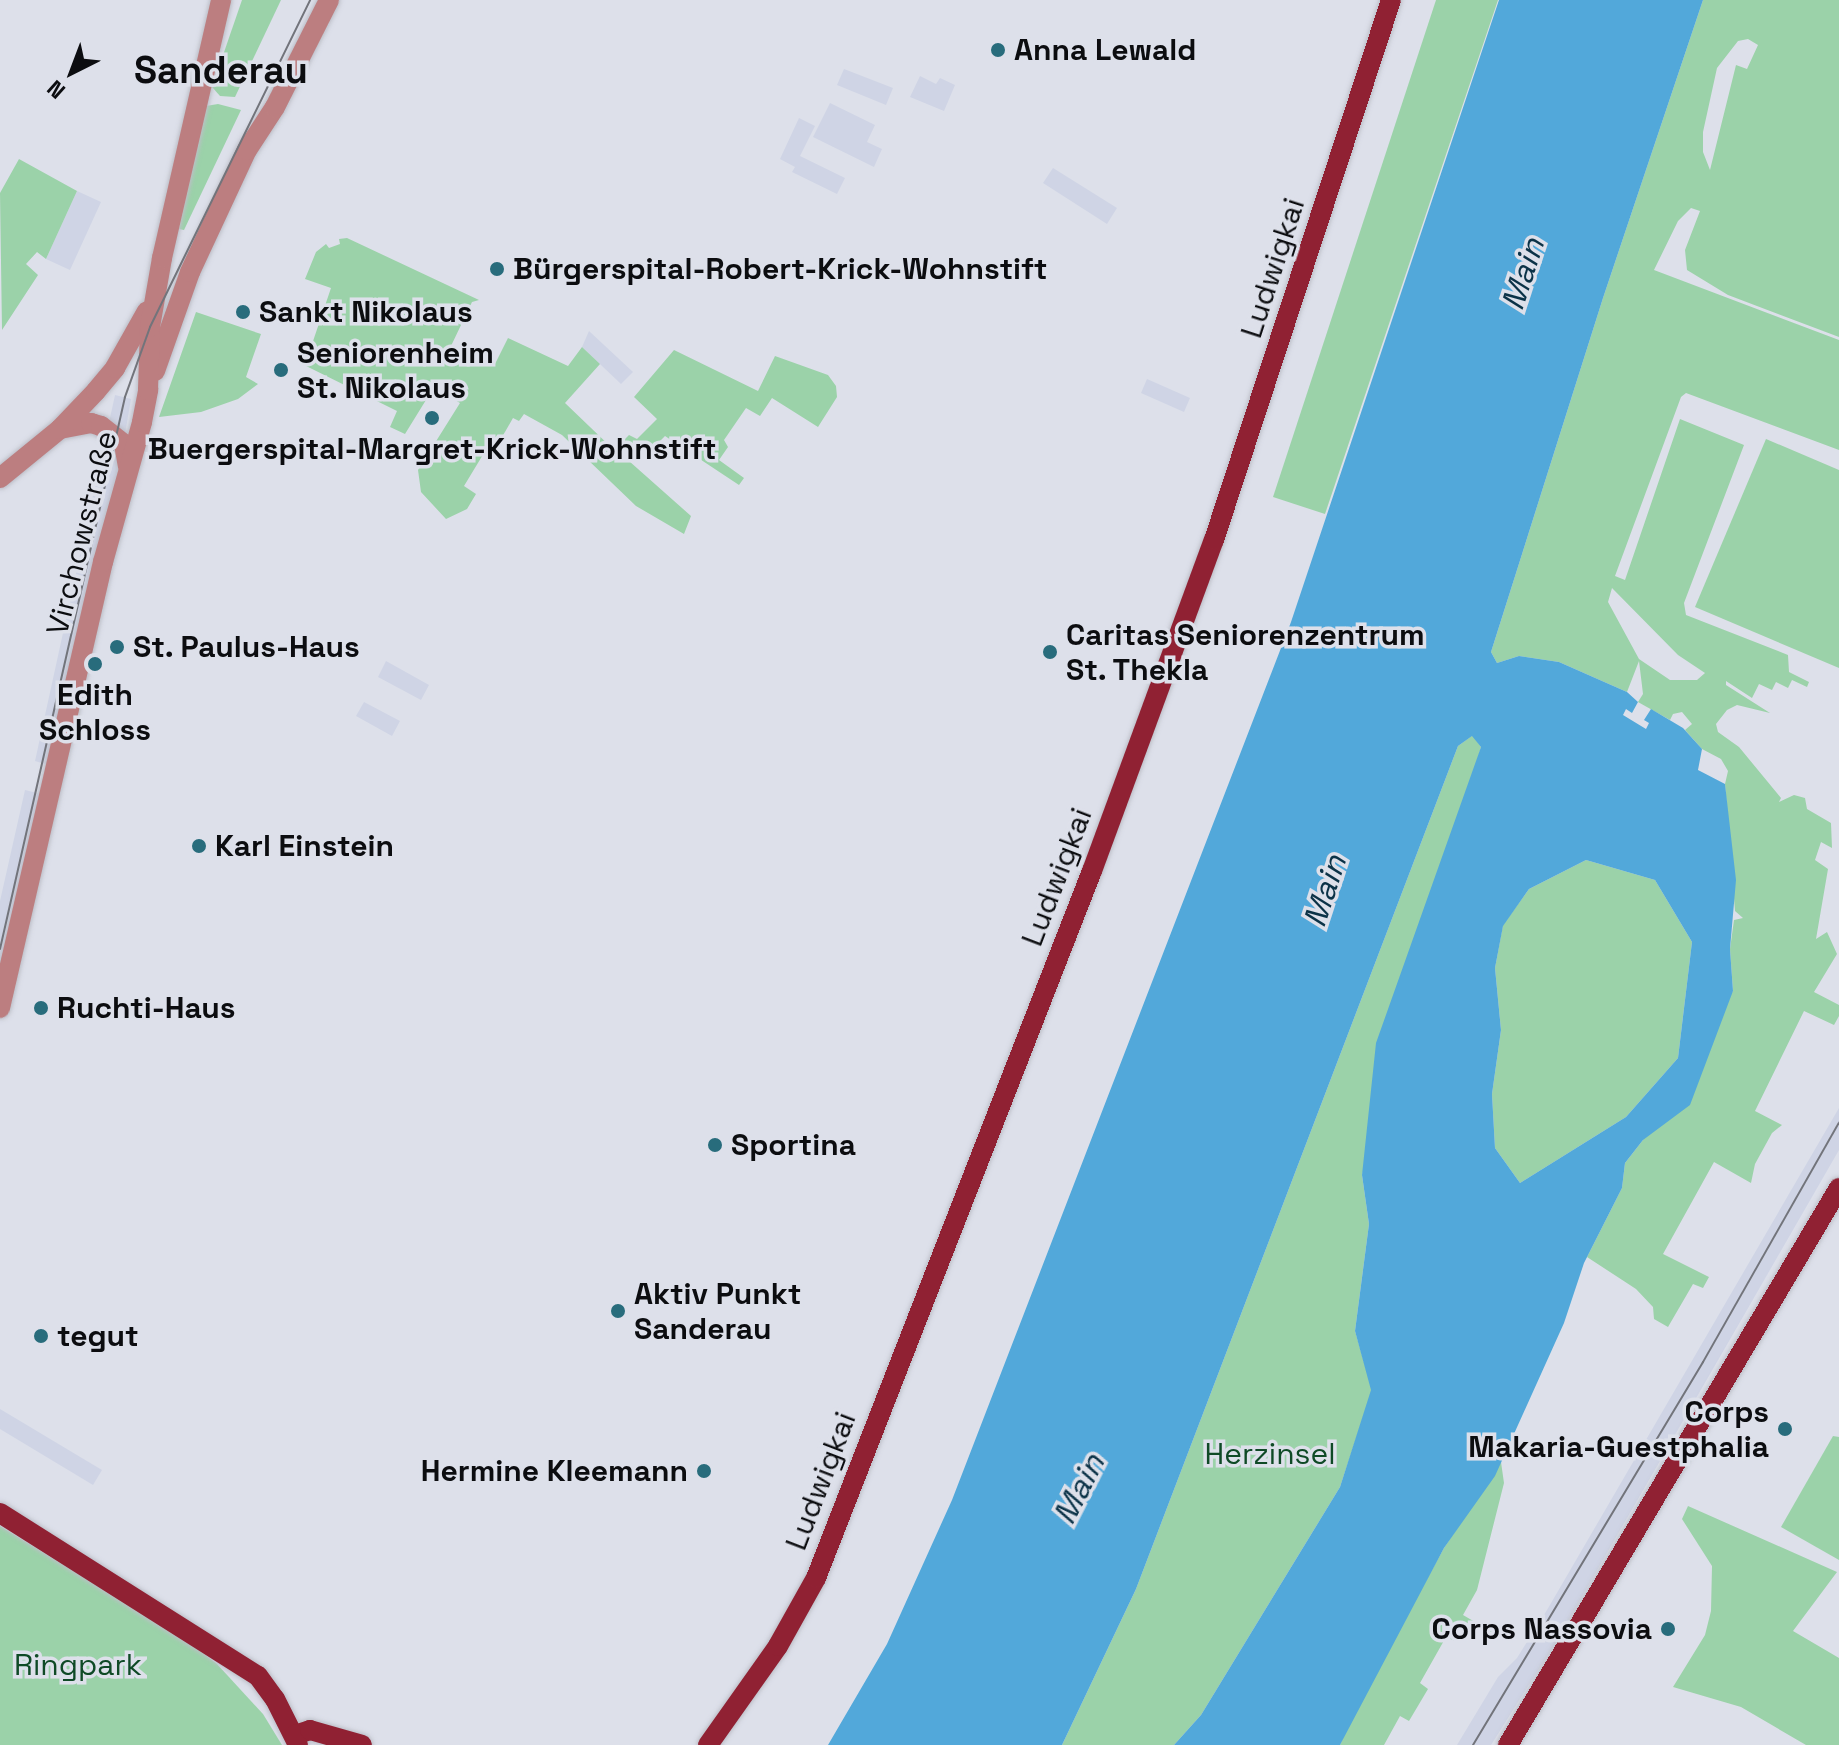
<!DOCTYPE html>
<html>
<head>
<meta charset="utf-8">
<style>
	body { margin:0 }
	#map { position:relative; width:1839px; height:1745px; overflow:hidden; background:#dde0ea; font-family:"Space Grotesk",sans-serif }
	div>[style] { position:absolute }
	.built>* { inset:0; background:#cfd4e5 }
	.green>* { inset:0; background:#9bd2a9 }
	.water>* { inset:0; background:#52a8da }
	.roads { filter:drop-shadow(0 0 2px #bcbec7) drop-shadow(0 0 2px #bcbec7) }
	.minor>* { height:20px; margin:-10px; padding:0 10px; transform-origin:10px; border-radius:10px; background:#bc7e80 }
	.major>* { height:20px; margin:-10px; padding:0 10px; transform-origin:10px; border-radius:10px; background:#902133 }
	.tram>* { height:2px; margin:-1px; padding:0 1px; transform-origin:1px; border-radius:1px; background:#72747b }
	.dots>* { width:22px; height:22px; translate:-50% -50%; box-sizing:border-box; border:4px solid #dde0ea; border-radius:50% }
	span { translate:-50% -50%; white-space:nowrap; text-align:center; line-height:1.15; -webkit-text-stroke:7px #dde0ea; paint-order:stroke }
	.poi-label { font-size:30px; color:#0c0d10; font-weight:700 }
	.left { translate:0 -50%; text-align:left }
	.right { translate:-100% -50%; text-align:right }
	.street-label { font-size:30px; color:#0c0d10 }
	.park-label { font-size:30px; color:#0f4a26 }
	.water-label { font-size:32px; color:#0b3247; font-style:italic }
	.district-label { font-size:38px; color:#0c0d10; font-weight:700 }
	.north { position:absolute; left:32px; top:32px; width:80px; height:80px; -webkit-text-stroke:6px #dde0ea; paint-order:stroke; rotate:222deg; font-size:22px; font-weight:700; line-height:32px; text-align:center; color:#0c0d10 }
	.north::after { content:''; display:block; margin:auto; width:28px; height:36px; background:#0c0d10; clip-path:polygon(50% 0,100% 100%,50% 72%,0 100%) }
</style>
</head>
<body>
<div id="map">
	<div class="built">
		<i style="clip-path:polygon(844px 69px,893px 88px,886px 105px,837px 85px)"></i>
		<i style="clip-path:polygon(920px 76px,936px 84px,940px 78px,955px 85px,944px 111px,910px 97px)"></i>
		<i style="clip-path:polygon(830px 103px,875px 125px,867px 142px,882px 149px,874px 167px,813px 137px)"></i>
		<i style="clip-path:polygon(799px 118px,815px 126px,800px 156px,845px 178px,837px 194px,792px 172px,795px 167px,780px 159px)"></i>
		<i style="clip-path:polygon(1053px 168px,1117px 208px,1107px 224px,1043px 183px)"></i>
		<i style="clip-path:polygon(77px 191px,101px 202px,70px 270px,46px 259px)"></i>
		<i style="clip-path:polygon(589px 331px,633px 372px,621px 384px,582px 347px)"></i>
		<i style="clip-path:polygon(1147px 379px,1190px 398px,1184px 412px,1141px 393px)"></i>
		<i style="clip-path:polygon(115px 395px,131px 399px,117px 480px,48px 765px,35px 761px)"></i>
		<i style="clip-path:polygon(386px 661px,429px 685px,421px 700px,378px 677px)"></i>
		<i style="clip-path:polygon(364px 702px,400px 721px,392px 736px,356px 716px)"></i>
		<i style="clip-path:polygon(25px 790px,41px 794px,0 972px,0 901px)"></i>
		<i style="clip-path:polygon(1839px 1108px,1839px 1150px,1554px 1645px,1491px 1745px,1457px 1745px,1498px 1677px,1517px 1658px,1547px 1610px)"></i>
		<i style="clip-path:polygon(0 1409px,102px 1470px,93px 1485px,0 1429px)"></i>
	</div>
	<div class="green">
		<i style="clip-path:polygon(242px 0,281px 0,235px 97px,220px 96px,212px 87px)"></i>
		<i style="clip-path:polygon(1436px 0,1498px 0,1325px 514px,1273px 497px)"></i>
		<i style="clip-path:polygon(evenodd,1703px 0,1839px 0,1839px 337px,1728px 295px,1687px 270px,1685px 250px,1700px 211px,1691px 208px,1678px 221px,1654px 270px,1839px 340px,1839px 450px,1686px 393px,1681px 397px,1615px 576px,1625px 580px,1680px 419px,1744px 445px,1684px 603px,1686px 615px,1788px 655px,1789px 672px,1809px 682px,1807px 687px,1792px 680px,1788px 688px,1776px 682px,1772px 690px,1759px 684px,1752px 698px,1726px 681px,1726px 685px,1770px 713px,1737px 705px,1727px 710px,1716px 724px,1718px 732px,1739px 747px,1781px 798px,1779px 802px,1794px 795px,1805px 798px,1807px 809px,1831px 823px,1832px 848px,1821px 842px,1815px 860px,1828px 869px,1816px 939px,1827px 932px,1837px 954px,1814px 992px,1839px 1005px,1839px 1016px,1834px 1025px,1804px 1011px,1755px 1111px,1782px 1125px,1772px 1133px,1755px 1164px,1751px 1183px,1714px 1162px,1663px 1254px,1709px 1277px,1703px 1288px,1693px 1284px,1668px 1327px,1654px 1319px,1653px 1307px,1636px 1289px,1587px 1257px,1622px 1188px,1625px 1163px,1643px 1140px,1733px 991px,1730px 949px,1734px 920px,1743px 918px,1735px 911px,1725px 784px,1728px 771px,1721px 759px,1702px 749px,1685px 730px,1692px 724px,1682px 712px,1673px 714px,1670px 720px,1638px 702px,1643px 694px,1639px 661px,1627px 692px,1559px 662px,1519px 656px,1497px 663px,1491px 652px,1603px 298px,1703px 0,1748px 39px,1758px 45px,1747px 69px,1736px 65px,1710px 170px,1703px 152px,1703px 132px,1717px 68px,1738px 41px,1748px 39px,1703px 0,1612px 588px,1678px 655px,1705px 673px,1697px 680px,1670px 680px,1639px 659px,1608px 602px,1612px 588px)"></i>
		<i style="clip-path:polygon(218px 104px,241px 110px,184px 230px,179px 229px,206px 106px)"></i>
		<i style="clip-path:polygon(19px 159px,77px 191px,46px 259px,37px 252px,26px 264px,38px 275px,2px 330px,0 193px)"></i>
		<i style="clip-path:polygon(347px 238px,479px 300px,472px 302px,451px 346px,494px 366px,508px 338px,568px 366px,582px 347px,600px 364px,565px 403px,614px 450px,629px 435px,637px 439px,657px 419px,634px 397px,674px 350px,758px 391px,775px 356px,828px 375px,836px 386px,837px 397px,818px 427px,772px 398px,760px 416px,746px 408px,724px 440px,728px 447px,719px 460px,744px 478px,739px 485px,665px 436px,652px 449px,645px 443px,629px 461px,691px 516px,684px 534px,636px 506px,562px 435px,524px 414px,519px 421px,513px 418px,491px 456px,484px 453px,464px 486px,476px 494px,467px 509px,446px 519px,421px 492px,418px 470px,460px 403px,434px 387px,405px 434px,390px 427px,397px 411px,298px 362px,302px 347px,310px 350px,331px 288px,305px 279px,316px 252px,326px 244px,329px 248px,340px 244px,339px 239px)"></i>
		<i style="clip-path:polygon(196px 312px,261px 334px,246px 377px,258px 384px,238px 399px,201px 412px,159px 417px)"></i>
		<i style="clip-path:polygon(1766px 439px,1839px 470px,1839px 668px,1695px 607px)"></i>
		<i style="clip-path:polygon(1473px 735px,1481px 747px,1362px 1175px,1369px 1224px,1355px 1331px,1372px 1390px,1340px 1487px,1201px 1715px,1174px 1745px,1062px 1745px,1136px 1589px,1458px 746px)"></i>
		<i style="clip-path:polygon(1586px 860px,1655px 880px,1692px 942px,1678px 1058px,1626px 1117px,1520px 1183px,1495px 1148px,1492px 1094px,1501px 1030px,1495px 968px,1503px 925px,1529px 889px)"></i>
		<i style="clip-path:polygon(1833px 1436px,1839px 1437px,1839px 1560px,1781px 1527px)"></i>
		<i style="clip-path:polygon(1501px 1462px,1504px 1483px,1477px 1590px,1463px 1615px,1499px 1636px,1479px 1626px,1474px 1634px,1460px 1626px,1452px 1639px,1455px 1641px,1446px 1637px,1420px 1683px,1428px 1689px,1409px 1721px,1400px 1716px,1384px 1745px,1340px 1745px,1358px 1705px,1444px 1548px)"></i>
		<i style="clip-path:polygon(1688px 1506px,1837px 1572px,1793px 1631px,1839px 1658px,1839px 1745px,1806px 1745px,1741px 1707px,1673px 1687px,1705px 1635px,1711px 1611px,1712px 1566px,1682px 1519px)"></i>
		<i style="clip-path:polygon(0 1526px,189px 1642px,217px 1664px,263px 1714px,282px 1745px,0 1745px)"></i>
	</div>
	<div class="water">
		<i style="clip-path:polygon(evenodd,1499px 0,1703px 0,1603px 298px,1491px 652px,1497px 663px,1519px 656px,1559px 662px,1627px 692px,1638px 702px,1632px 713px,1626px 709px,1623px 715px,1646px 729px,1649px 723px,1644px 720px,1651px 709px,1683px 728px,1702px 749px,1698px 770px,1725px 784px,1736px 880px,1730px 949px,1733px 991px,1690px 1105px,1643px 1140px,1625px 1163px,1622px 1188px,1584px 1263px,1564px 1323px,1495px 1476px,1444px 1548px,1340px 1745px,1174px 1745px,1201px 1715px,1340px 1487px,1371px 1390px,1355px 1331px,1369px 1224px,1362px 1175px,1376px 1043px,1481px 747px,1472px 736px,1458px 746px,1136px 1589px,1062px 1745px,828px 1745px,887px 1644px,952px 1500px,1291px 622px,1499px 0,1586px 860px,1655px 880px,1692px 942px,1678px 1058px,1626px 1117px,1520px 1183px,1495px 1148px,1492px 1094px,1501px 1030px,1495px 968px,1503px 926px,1529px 889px,1586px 860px)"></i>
	</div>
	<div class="roads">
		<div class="minor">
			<i style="left:155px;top:371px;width:105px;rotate:-70.5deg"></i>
			<i style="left:190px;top:272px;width:135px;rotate:-65deg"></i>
			<i style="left:247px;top:150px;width:51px;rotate:-56.9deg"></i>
			<i style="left:275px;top:107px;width:120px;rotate:-63.2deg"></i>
			<i style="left:60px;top:429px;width:32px;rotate:-11deg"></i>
			<i style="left:91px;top:423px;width:10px;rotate:17deg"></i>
			<i style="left:101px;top:426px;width:29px;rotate:38deg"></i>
			<i style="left:124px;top:444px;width:22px;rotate:80deg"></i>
			<i style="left:0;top:478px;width:77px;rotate:-39.2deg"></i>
			<i style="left:60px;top:429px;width:52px;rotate:-46.5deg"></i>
			<i style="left:96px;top:391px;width:30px;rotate:-50deg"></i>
			<i style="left:115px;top:368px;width:65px;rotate:-60.7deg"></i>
			<i style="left:0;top:1008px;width:458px;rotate:-77deg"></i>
			<i style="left:103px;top:562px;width:145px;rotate:-74.4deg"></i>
			<i style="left:142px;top:422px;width:33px;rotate:-79deg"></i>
			<i style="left:148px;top:390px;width:63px;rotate:-88.2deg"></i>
			<i style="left:150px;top:327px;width:70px;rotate:-80.1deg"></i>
			<i style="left:162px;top:258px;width:265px;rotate:-77.1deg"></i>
		</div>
		<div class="major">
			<i style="left:0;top:1513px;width:305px;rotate:32.3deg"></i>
			<i style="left:258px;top:1676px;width:29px;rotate:54deg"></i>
			<i style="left:275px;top:1699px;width:51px;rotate:63.4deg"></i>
			<i style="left:295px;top:1735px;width:16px;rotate:-18deg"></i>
			<i style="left:310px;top:1730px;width:54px;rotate:16.1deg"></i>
			<i style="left:708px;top:1745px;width:121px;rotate:-54.7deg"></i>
			<i style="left:778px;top:1646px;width:78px;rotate:-60.8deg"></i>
			<i style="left:816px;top:1578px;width:759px;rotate:-68.68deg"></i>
			<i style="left:1092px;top:871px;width:353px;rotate:-69.8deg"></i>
			<i style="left:1214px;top:540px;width:568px;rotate:-71.85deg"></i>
			<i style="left:1508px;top:1745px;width:648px;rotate:-59.28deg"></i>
		</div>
	</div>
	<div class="tram">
		<i style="left:0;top:949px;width:566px;rotate:-77.24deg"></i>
		<i style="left:125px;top:397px;width:74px;rotate:-70.3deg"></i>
		<i style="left:150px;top:327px;width:364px;rotate:-63.9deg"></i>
		<i style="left:1473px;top:1745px;width:447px;rotate:-59deg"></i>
		<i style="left:1703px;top:1362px;width:275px;rotate:-60.4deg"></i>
	</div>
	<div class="dots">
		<i style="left:998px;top:50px;background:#286c7c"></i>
		<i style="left:497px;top:269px;background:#286c7c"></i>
		<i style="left:243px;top:312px;background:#286c7c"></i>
		<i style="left:281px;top:370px;background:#286c7c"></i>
		<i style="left:432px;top:418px;background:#286c7c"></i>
		<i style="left:117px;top:647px;background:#286c7c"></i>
		<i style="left:1050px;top:652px;background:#286c7c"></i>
		<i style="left:95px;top:664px;background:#286c7c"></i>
		<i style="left:199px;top:846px;background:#286c7c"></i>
		<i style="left:41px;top:1008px;background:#286c7c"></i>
		<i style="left:715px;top:1145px;background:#286c7c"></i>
		<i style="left:618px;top:1311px;background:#286c7c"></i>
		<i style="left:41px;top:1336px;background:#286c7c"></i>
		<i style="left:1785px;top:1429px;background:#286c7c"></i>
		<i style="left:704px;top:1471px;background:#286c7c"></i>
		<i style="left:1668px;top:1629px;background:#286c7c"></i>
	</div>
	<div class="poi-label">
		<span class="left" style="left:1014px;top:50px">Anna Lewald</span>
		<span class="left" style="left:513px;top:269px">Bürgerspital-Robert-Krick-Wohnstift</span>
		<span class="left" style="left:259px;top:312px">Sankt Nikolaus</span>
		<span class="left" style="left:297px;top:370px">Seniorenheim<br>St. Nikolaus</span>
		<span style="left:432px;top:449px">Buergerspital-Margret-Krick-Wohnstift</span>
		<span class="left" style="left:1066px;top:652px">Caritas Seniorenzentrum<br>St. Thekla</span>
		<span class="left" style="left:133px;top:647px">St. Paulus-Haus</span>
		<span style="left:95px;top:712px">Edith<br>Schloss</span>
		<span class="left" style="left:215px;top:846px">Karl Einstein</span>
		<span class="left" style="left:57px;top:1008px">Ruchti-Haus</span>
		<span class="left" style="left:731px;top:1145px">Sportina</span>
		<span class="left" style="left:634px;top:1311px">Aktiv Punkt<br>Sanderau</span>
		<span class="left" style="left:57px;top:1336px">tegut</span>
		<span class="right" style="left:1769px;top:1429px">Corps<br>Makaria-Guestphalia</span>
		<span class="right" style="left:688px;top:1471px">Hermine Kleemann</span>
		<span class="right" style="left:1652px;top:1629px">Corps Nassovia</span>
	</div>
	<div class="street-label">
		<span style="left:1273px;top:268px;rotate:-72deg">Ludwigkai</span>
		<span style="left:82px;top:533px;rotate:-76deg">Virchowstraße</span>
		<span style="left:1057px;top:877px;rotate:-69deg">Ludwigkai</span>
		<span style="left:821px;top:1481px;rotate:-69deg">Ludwigkai</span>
	</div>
	<div class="park-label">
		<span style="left:1270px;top:1454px">Herzinsel</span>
		<span style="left:78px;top:1665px">Ringpark</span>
	</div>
	<div class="water-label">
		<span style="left:1523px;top:274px;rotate:-72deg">Main</span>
		<span style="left:1325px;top:891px;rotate:-72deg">Main</span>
		<span style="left:1079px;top:1489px;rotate:-63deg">Main</span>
	</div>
	<div class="district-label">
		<span style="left:221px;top:71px">Sanderau</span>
	</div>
	<div class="north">N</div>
</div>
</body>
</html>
